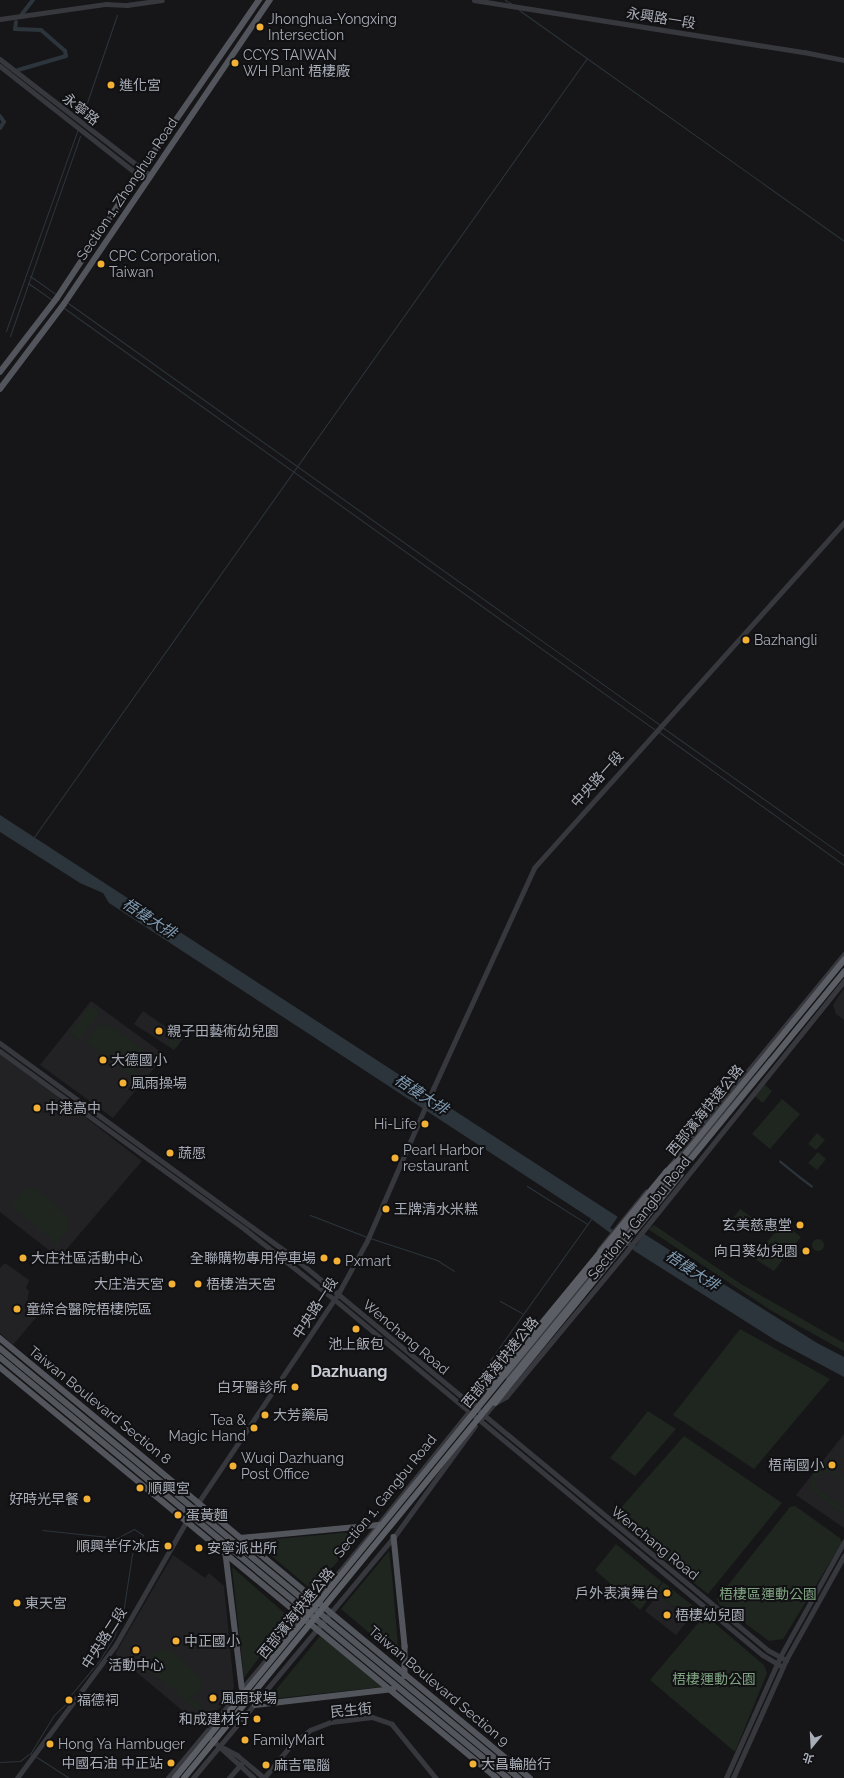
<!DOCTYPE html>
<html>
<head>
<meta charset="utf-8">
<style>
	body { margin:0 }
	#map { position:relative; width:844px; height:1778px; overflow:hidden; background:#161618; font-family:Raleway,"Noto Sans TC",sans-serif }
	div>[style] { position:absolute }
	.built>* { inset:0; background:#222225 }
	.green>* { inset:0; background:#1e261f }
	.round { border-radius:50% }
	.water>* { inset:0; background:#2c353c }
	.pier>* { inset:0; background:#161618 }
	.stream>* { height:1px; margin:-0.5px; padding:0 0.5px; transform-origin:0.5px; border-radius:0.5px; background:#2c353c }
	.canal>* { height:4px; margin:-2px; padding:0 2px; transform-origin:2px; border-radius:2px; background:#2c353c }
	.tertiary>* { height:4.5px; margin:-2.25px; padding:0 2.25px; transform-origin:2.25px; border-radius:2.25px; background:#37383d }
	.primary>* { height:5.5px; margin:-2.75px; padding:0 2.75px; transform-origin:2.75px; border-radius:2.75px; background:#53555c }
	.trunk>* { height:5.5px; margin:-2.75px; padding:0 2.75px; transform-origin:2.75px; border-radius:2.75px; background:#5b5e65 }
	.trunk-bridge>* { height:5.5px; margin:-2.75px; padding:0 2.75px; transform-origin:2.75px; border-radius:2.75px; background:#5b5e65 }
	.dots>* { width:11px; height:11px; translate:-50% -50%; box-sizing:border-box; border:2px solid #111113; border-radius:50% }
	span { translate:-50% -50%; white-space:nowrap; text-align:center; line-height:1.15; -webkit-text-stroke:4px #111113; paint-order:stroke }
	.street-label { font-size:14px; color:#a8adb8 }
	.poi-label { font-size:14px; color:#a8adb8 }
	.left { translate:0 -50%; text-align:left }
	.right { translate:-100% -50%; text-align:right }
	.park-label { font-size:14px; color:#7fa381 }
	.water-label { font-size:15px; color:#7f9bb3; font-style:italic }
	.quarter-label { font-size:16px; color:#c9ccd4; font-weight:700 }
	.north { position:absolute; left:792px; top:1726px; width:40px; height:40px; -webkit-text-stroke:3px #111113; paint-order:stroke; rotate:198deg; font-size:11px; font-weight:700; line-height:16px; text-align:center; color:#a8adb8 }
	.north::after { content:''; display:block; margin:auto; width:14px; height:18px; background:#a8adb8; clip-path:polygon(50% 0,100% 100%,50% 72%,0 100%) }
</style>
</head>
<body>
<div id="map">
	<div class="built">
		<i style="clip-path:polygon(844px 988px,844px 1020px,836px 1014px,833px 1005px)"></i>
		<i style="clip-path:polygon(91px 1001px,165px 1055px,113px 1118px,40px 1065px)"></i>
		<i style="clip-path:polygon(143px 1011px,183px 1039px,174px 1050px,134px 1024px)"></i>
		<i style="clip-path:polygon(2px 1053px,142px 1161px,59px 1258px,0 1212px,0 1055px)"></i>
		<i style="clip-path:polygon(5px 1263px,29px 1280px,26px 1288px,29px 1291px,27px 1304px,39px 1314px,13px 1345px,0 1333px,0 1268px)"></i>
		<i style="clip-path:polygon(844px 1434px,844px 1528px,796px 1495px)"></i>
		<i style="clip-path:polygon(173px 1555px,205px 1578px,209px 1573px,224px 1586px,234px 1687px,230px 1696px,202px 1727px,115px 1654px)"></i>
		<i style="clip-path:polygon(658px 1594px,689px 1619px,676px 1635px,645px 1611px)"></i>
	</div>
	<div class="green">
		<i style="clip-path:polygon(90px 1005px,100px 1012px,79px 1040px,70px 1033px)"></i>
		<i style="clip-path:polygon(101px 1024px,108px 1025px,141px 1048px,142px 1061px,133px 1070px,142px 1077px,139px 1081px,86px 1041px,88px 1038px,90px 1039px,93px 1030px)"></i>
		<i class="round" style="left:167.5px;top:1036.5px;width:11px;height:11px"></i>
		<i style="clip-path:polygon(763px 1083px,772px 1091px,763px 1103px,753px 1095px)"></i>
		<i style="clip-path:polygon(782px 1099px,800px 1114px,770px 1149px,752px 1134px)"></i>
		<i style="clip-path:polygon(817px 1133px,825px 1140px,816px 1150px,808px 1144px)"></i>
		<i style="clip-path:polygon(818px 1152px,826px 1159px,817px 1170px,808px 1163px)"></i>
		<i style="clip-path:polygon(25px 1190px,37px 1190px,67px 1215px,69px 1226px,66px 1234px,58px 1238px,61px 1241px,58px 1245px,9px 1204px,11px 1201px,16px 1204px,18px 1197px)"></i>
		<i style="clip-path:polygon(740px 1209px,754px 1219px,746px 1227px,734px 1217px)"></i>
		<i class="round" style="left:765px;top:1219px;width:10px;height:10px"></i>
		<i style="clip-path:polygon(783px 1223px,801px 1237px,774px 1271px,753px 1258px)"></i>
		<i style="clip-path:polygon(654px 1225px,741px 1284px,844px 1343px,844px 1351px,772px 1311px,648px 1229px)"></i>
		<i class="round" style="left:812px;top:1239px;width:12px;height:12px"></i>
		<i style="clip-path:polygon(740px 1329px,830px 1379px,754px 1469px,673px 1415px)"></i>
		<i style="clip-path:polygon(648px 1411px,676px 1429px,635px 1476px,610px 1458px)"></i>
		<i style="clip-path:polygon(684px 1436px,782px 1503px,708px 1594px,612px 1518px)"></i>
		<i style="clip-path:polygon(825px 1464px,844px 1477px,844px 1481px,828px 1471px,824px 1471px,815px 1480px,815px 1487px,844px 1508px,844px 1512px,836px 1509px,811px 1489px,812px 1476px)"></i>
		<i style="clip-path:polygon(795px 1506px,840px 1538px,842px 1543px,783px 1639px,769px 1641px,719px 1604px,717px 1599px,790px 1507px)"></i>
		<i style="clip-path:polygon(363px 1531px,313px 1591px,254px 1541px)"></i>
		<i style="clip-path:polygon(616px 1544px,662px 1582px,640px 1610px,595px 1570px)"></i>
		<i style="clip-path:polygon(389px 1551px,392px 1575px,399px 1658px,341px 1609px)"></i>
		<i style="clip-path:polygon(232px 1567px,289px 1617px,244px 1678px)"></i>
		<i style="clip-path:polygon(663px 1582px,697px 1609px,689px 1619px,656px 1592px)"></i>
		<i style="clip-path:polygon(705px 1615px,764px 1665px,767px 1673px,735px 1752px,650px 1680px)"></i>
		<i style="clip-path:polygon(320px 1636px,382px 1685px,381px 1687px,272px 1699px,270px 1697px)"></i>
		<i style="clip-path:polygon(165px 1649px,171px 1651px,200px 1677px,202px 1688px,190px 1698px,204px 1710px,201px 1713px,142px 1664px,144px 1660px,149px 1664px,154px 1652px)"></i>
	</div>
	<div class="water">
		<i style="clip-path:polygon(0 815px,641px 1232px,817px 1343px,844px 1357px,844px 1377px,775px 1340px,636px 1252px,590px 1218px,109px 903px,103px 893px,80px 883px,0 832px)"></i>
		<i style="clip-path:polygon(780px 1160px,796px 1173px,813px 1186px,812px 1188px,800px 1179px,779px 1162px)"></i>
	</div>
	<div class="pier">
		<i style="clip-path:polygon(160px 916px,164px 919px,155px 931px,151px 928px)"></i>
		<i style="clip-path:polygon(619px 1215px,645px 1232px,636px 1246px,610px 1228px)"></i>
	</div>
	<div class="stream">
		<i style="left:505px;top:0;width:8px;rotate:30deg"></i>
		<i style="left:519px;top:10px;width:399px;rotate:35.4deg"></i>
		<i style="left:81px;top:120px;width:111px;rotate:-71.1deg"></i>
		<i style="left:30px;top:276px;width:32px;rotate:35deg"></i>
		<i style="left:28px;top:283px;width:29px;rotate:35deg"></i>
		<i style="left:68px;top:303px;width:727px;rotate:35.48deg"></i>
		<i style="left:64px;top:308px;width:725px;rotate:35.51deg"></i>
		<i style="left:6px;top:331px;width:214px;rotate:-70.4deg"></i>
		<i style="left:10px;top:336px;width:212px;rotate:-70.7deg"></i>
		<i style="left:662px;top:727px;width:223px;rotate:35.3deg"></i>
		<i style="left:659px;top:732px;width:228px;rotate:35.7deg"></i>
		<i style="left:34px;top:837px;width:955px;rotate:-54.63deg"></i>
		<i style="left:527px;top:1186px;width:71px;rotate:32.3deg"></i>
		<i style="left:310px;top:1215px;width:61px;rotate:21.1deg"></i>
		<i style="left:370px;top:1238px;width:71px;rotate:18.2deg"></i>
		<i style="left:437px;top:1260px;width:20px;rotate:33deg"></i>
		<i style="left:500px;top:1301px;width:26px;rotate:29deg"></i>
		<i style="left:468px;top:1391px;width:213px;rotate:-54.4deg"></i>
		<i style="left:32px;top:1755px;width:2px;rotate:-153deg"></i>
		<i style="left:30px;top:1754px;width:46px;rotate:-58.4deg"></i>
		<i style="left:54px;top:1715px;width:16px;rotate:-43deg"></i>
		<i style="left:66px;top:1704px;width:8px;rotate:-67deg"></i>
		<i style="left:69px;top:1697px;width:47px;rotate:-50.2deg"></i>
		<i style="left:99px;top:1661px;width:28px;rotate:-58deg"></i>
		<i style="left:114px;top:1637px;width:32px;rotate:-72deg"></i>
		<i style="left:124px;top:1607px;width:54px;rotate:-81.4deg"></i>
		<i style="left:132px;top:1554px;width:22px;rotate:-60deg"></i>
		<i style="left:143px;top:1535px;width:11px;rotate:-146deg"></i>
		<i style="left:134px;top:1529px;width:19px;rotate:152deg"></i>
		<i style="left:117px;top:1538px;width:75px;rotate:-173.9deg"></i>
		<i style="left:35px;top:1756px;width:40px;rotate:32.9deg"></i>
		<i style="left:0;top:1762px;width:20px;rotate:-3deg"></i>
		<i style="left:20px;top:1761px;width:11px;rotate:-38deg"></i>
	</div>
	<div class="canal">
		<i style="left:22px;top:14px;width:18px;rotate:-52deg"></i>
		<i style="left:16px;top:22px;width:7px;rotate:98deg"></i>
		<i style="left:15px;top:29px;width:26px;rotate:2deg"></i>
		<i style="left:41px;top:30px;width:32px;rotate:41deg"></i>
		<i style="left:65px;top:51px;width:5px;rotate:79deg"></i>
		<i style="left:66px;top:56px;width:50px;rotate:163.7deg"></i>
		<i style="left:0;top:116px;width:7px;rotate:56deg"></i>
		<i style="left:4px;top:122px;width:7px;rotate:124deg"></i>
	</div>
	<div class="tertiary">
		<i style="left:474px;top:0;width:334px;rotate:9deg"></i>
		<i style="left:804px;top:52px;width:41px;rotate:11.3deg"></i>
		<i style="left:0;top:19px;width:107px;rotate:-8.1deg"></i>
		<i style="left:106px;top:4px;width:21px;rotate:3deg"></i>
		<i style="left:127px;top:5px;width:35px;rotate:-8deg"></i>
		<i style="left:0;top:59px;width:190px;rotate:37.7deg"></i>
		<i style="left:0;top:66px;width:186px;rotate:38.2deg"></i>
		<i style="left:0;top:1043px;width:366px;rotate:36.1deg"></i>
		<i style="left:296px;top:1259px;width:613px;rotate:39.64deg"></i>
		<i style="left:768px;top:1650px;width:21px;rotate:29deg"></i>
		<i style="left:0;top:1051px;width:304px;rotate:36deg"></i>
		<i style="left:246px;top:1230px;width:112px;rotate:38.1deg"></i>
		<i style="left:334px;top:1299px;width:557px;rotate:39.69deg"></i>
		<i style="left:763px;top:1655px;width:23px;rotate:31deg"></i>
		<i style="left:670px;top:1166px;width:274px;rotate:-50.6deg"></i>
		<i style="left:599px;top:1250px;width:75px;rotate:-51deg"></i>
		<i style="left:508px;top:1378px;width:209px;rotate:-51.2deg"></i>
		<i style="left:639px;top:1215px;width:203px;rotate:-49.8deg"></i>
		<i style="left:481px;top:1419px;width:21px;rotate:-49deg"></i>
		<i style="left:495px;top:1403px;width:13px;rotate:-29deg"></i>
		<i style="left:506px;top:1397px;width:190px;rotate:-50.3deg"></i>
		<i style="left:627px;top:1251px;width:346px;rotate:-51.2deg"></i>
		<i style="left:207px;top:1735px;width:64px;rotate:42.5deg"></i>
		<i style="left:224px;top:1748px;width:15px;rotate:28deg"></i>
		<i style="left:237px;top:1755px;width:35px;rotate:40deg"></i>
		<i style="left:17px;top:1778px;width:164px;rotate:-53.4deg"></i>
		<i style="left:115px;top:1646px;width:151px;rotate:-60.2deg"></i>
		<i style="left:190px;top:1515px;width:266px;rotate:-56.2deg"></i>
		<i style="left:338px;top:1294px;width:60px;rotate:-61.3deg"></i>
		<i style="left:367px;top:1241px;width:166px;rotate:-66.5deg"></i>
		<i style="left:433px;top:1089px;width:243px;rotate:-65.4deg"></i>
		<i style="left:534px;top:868px;width:465px;rotate:-48.1deg"></i>
		<i style="left:168px;top:1778px;width:329px;rotate:-50.3deg"></i>
		<i style="left:378px;top:1525px;width:176px;rotate:-51.2deg"></i>
		<i style="left:193px;top:1778px;width:314px;rotate:-50.2deg"></i>
		<i style="left:394px;top:1537px;width:137px;rotate:-53.9deg"></i>
		<i style="left:229px;top:1778px;width:18px;rotate:-49deg"></i>
		<i style="left:264px;top:1778px;width:43px;rotate:-50.7deg"></i>
		<i style="left:291px;top:1745px;width:24px;rotate:-38deg"></i>
		<i style="left:310px;top:1730px;width:22px;rotate:-21deg"></i>
		<i style="left:331px;top:1722px;width:41px;rotate:-7deg"></i>
		<i style="left:372px;top:1717px;width:21px;rotate:19deg"></i>
		<i style="left:392px;top:1724px;width:70px;rotate:50.8deg"></i>
		<i style="left:726px;top:1778px;width:133px;rotate:-65.9deg"></i>
		<i style="left:780px;top:1657px;width:132px;rotate:-60.9deg"></i>
		<i style="left:733px;top:1778px;width:129px;rotate:-65.8deg"></i>
		<i style="left:786px;top:1660px;width:119px;rotate:-60.9deg"></i>
	</div>
	<div class="primary">
		<i style="left:0;top:372px;width:93px;rotate:-52.4deg"></i>
		<i style="left:57px;top:298px;width:154px;rotate:-56.6deg"></i>
		<i style="left:142px;top:169px;width:206px;rotate:-55.3deg"></i>
		<i style="left:0;top:389px;width:106px;rotate:-53deg"></i>
		<i style="left:64px;top:304px;width:367px;rotate:-55.9deg"></i>
		<i style="left:0;top:1338px;width:689px;rotate:39.7deg"></i>
		<i style="left:0;top:1348px;width:674px;rotate:39.64deg"></i>
		<i style="left:0;top:1357px;width:660px;rotate:39.65deg"></i>
		<i style="left:0;top:1367px;width:645px;rotate:39.59deg"></i>
		<i style="left:394px;top:1537px;width:110px;rotate:84.2deg"></i>
		<i style="left:405px;top:1646px;width:30px;rotate:90deg"></i>
		<i style="left:240px;top:1538px;width:139px;rotate:-5.4deg"></i>
		<i style="left:226px;top:1554px;width:134px;rotate:83.1deg"></i>
		<i style="left:255px;top:1705px;width:139px;rotate:-6.6deg"></i>
	</div>
	<div class="trunk">
		<i style="left:487px;top:1390px;width:282px;rotate:-50.6deg"></i>
		<i style="left:666px;top:1172px;width:21px;rotate:-43deg"></i>
		<i style="left:495px;top:1403px;width:294px;rotate:-50.9deg"></i>
	</div>
	<div class="trunk-bridge">
		<i style="left:175px;top:1778px;width:1057px;rotate:-50.72deg"></i>
		<i style="left:184px;top:1778px;width:1042px;rotate:-50.69deg"></i>
	</div>
	<div class="dots">
		<i style="left:260px;top:27px;background:#f2b134"></i>
		<i style="left:235px;top:63px;background:#f2b134"></i>
		<i style="left:111px;top:85px;background:#f2b134"></i>
		<i style="left:101px;top:264px;background:#f2b134"></i>
		<i style="left:746px;top:640px;background:#f2b134"></i>
		<i style="left:159px;top:1031px;background:#f2b134"></i>
		<i style="left:103px;top:1060px;background:#f2b134"></i>
		<i style="left:123px;top:1083px;background:#f2b134"></i>
		<i style="left:37px;top:1108px;background:#f2b134"></i>
		<i style="left:425px;top:1124px;background:#f2b134"></i>
		<i style="left:170px;top:1153px;background:#f2b134"></i>
		<i style="left:395px;top:1158px;background:#f2b134"></i>
		<i style="left:386px;top:1209px;background:#f2b134"></i>
		<i style="left:800px;top:1225px;background:#f2b134"></i>
		<i style="left:806px;top:1251px;background:#f2b134"></i>
		<i style="left:23px;top:1258px;background:#f2b134"></i>
		<i style="left:324px;top:1258px;background:#f2b134"></i>
		<i style="left:337px;top:1261px;background:#f2b134"></i>
		<i style="left:172px;top:1284px;background:#f2b134"></i>
		<i style="left:198px;top:1284px;background:#f2b134"></i>
		<i style="left:17px;top:1309px;background:#f2b134"></i>
		<i style="left:356px;top:1329px;background:#f2b134"></i>
		<i style="left:295px;top:1387px;background:#f2b134"></i>
		<i style="left:265px;top:1415px;background:#f2b134"></i>
		<i style="left:254px;top:1428px;background:#f2b134"></i>
		<i style="left:832px;top:1465px;background:#f2b134"></i>
		<i style="left:233px;top:1466px;background:#f2b134"></i>
		<i style="left:140px;top:1488px;background:#f2b134"></i>
		<i style="left:87px;top:1499px;background:#f2b134"></i>
		<i style="left:178px;top:1515px;background:#f2b134"></i>
		<i style="left:168px;top:1546px;background:#f2b134"></i>
		<i style="left:199px;top:1548px;background:#f2b134"></i>
		<i style="left:667px;top:1593px;background:#f2b134"></i>
		<i style="left:17px;top:1603px;background:#f2b134"></i>
		<i style="left:667px;top:1615px;background:#f2b134"></i>
		<i style="left:176px;top:1641px;background:#f2b134"></i>
		<i style="left:136px;top:1650px;background:#f2b134"></i>
		<i style="left:213px;top:1698px;background:#f2b134"></i>
		<i style="left:69px;top:1700px;background:#f2b134"></i>
		<i style="left:257px;top:1719px;background:#f2b134"></i>
		<i style="left:245px;top:1740px;background:#f2b134"></i>
		<i style="left:50px;top:1744px;background:#f2b134"></i>
		<i style="left:171px;top:1763px;background:#f2b134"></i>
		<i style="left:473px;top:1764px;background:#f2b134"></i>
		<i style="left:266px;top:1765px;background:#f2b134"></i>
	</div>
	<div class="street-label">
		<span style="left:661px;top:18px;rotate:9deg">永興路一段</span>
		<span style="left:81px;top:109px;rotate:38deg">永寧路</span>
		<span style="left:127px;top:189px;rotate:-56deg">Section 1, Zhonghua Road</span>
		<span style="left:597px;top:779px;rotate:-48deg">中央路一段</span>
		<span style="left:705px;top:1110px;rotate:-51deg">西部濱海快速公路</span>
		<span style="left:639px;top:1218px;rotate:-51deg">Section 1, Gangbu Road</span>
		<span style="left:315px;top:1308px;rotate:-57deg">中央路一段</span>
		<span style="left:406px;top:1337px;rotate:40deg">Wenchang Road</span>
		<span style="left:500px;top:1362px;rotate:-51deg">西部濱海快速公路</span>
		<span style="left:100px;top:1405px;rotate:39deg">Taiwan Boulevard Section 8</span>
		<span style="left:385px;top:1496px;rotate:-51deg">Section 1, Gangbu Road</span>
		<span style="left:655px;top:1543px;rotate:39deg">Wenchang Road</span>
		<span style="left:296px;top:1613px;rotate:-51deg">西部濱海快速公路</span>
		<span style="left:104px;top:1638px;rotate:-57deg">中央路二段</span>
		<span style="left:439px;top:1686px;rotate:40deg">Taiwan Boulevard Section 9</span>
		<span style="left:351px;top:1710px;rotate:-6deg">民生街</span>
	</div>
	<div class="poi-label">
		<span class="left" style="left:268px;top:27px">Jhonghua-Yongxing<br>Intersection</span>
		<span class="left" style="left:243px;top:63px">CCYS TAIWAN<br>WH Plant 梧棲廠</span>
		<span class="left" style="left:119px;top:85px">進化宮</span>
		<span class="left" style="left:109px;top:264px">CPC Corporation,<br>Taiwan</span>
		<span class="left" style="left:754px;top:640px">Bazhangli</span>
		<span class="left" style="left:167px;top:1031px">親子田藝術幼兒園</span>
		<span class="left" style="left:111px;top:1060px">大德國小</span>
		<span class="left" style="left:131px;top:1083px">風雨操場</span>
		<span class="left" style="left:45px;top:1108px">中港高中</span>
		<span class="right" style="left:417px;top:1124px">Hi-Life</span>
		<span class="left" style="left:403px;top:1158px">Pearl Harbor<br>restaurant</span>
		<span class="left" style="left:178px;top:1153px">蔬愿</span>
		<span class="left" style="left:394px;top:1209px">王牌清水米糕</span>
		<span class="right" style="left:792px;top:1225px">玄美慈惠堂</span>
		<span class="right" style="left:798px;top:1251px">向日葵幼兒園</span>
		<span class="left" style="left:31px;top:1258px">大庄社區活動中心</span>
		<span class="right" style="left:316px;top:1258px">全聯購物專用停車場</span>
		<span class="left" style="left:345px;top:1261px">Pxmart</span>
		<span class="right" style="left:164px;top:1284px">大庄浩天宮</span>
		<span class="left" style="left:206px;top:1284px">梧棲浩天宮</span>
		<span class="left" style="left:26px;top:1309px">童綜合醫院梧棲院區</span>
		<span style="left:356px;top:1344px">池上飯包</span>
		<span class="right" style="left:287px;top:1387px">白牙醫診所</span>
		<span class="left" style="left:273px;top:1415px">大芳藥局</span>
		<span class="right" style="left:246px;top:1428px">Tea &amp;<br>Magic Hand</span>
		<span class="left" style="left:241px;top:1466px">Wuqi Dazhuang<br>Post Office</span>
		<span class="right" style="left:824px;top:1465px">梧南國小</span>
		<span class="left" style="left:148px;top:1488px">順興宮</span>
		<span class="right" style="left:79px;top:1499px">好時光早餐</span>
		<span class="left" style="left:186px;top:1515px">蛋黃麵</span>
		<span class="right" style="left:160px;top:1546px">順興芋仔冰店</span>
		<span class="left" style="left:207px;top:1548px">安寧派出所</span>
		<span class="right" style="left:659px;top:1593px">戶外表演舞台</span>
		<span class="left" style="left:25px;top:1603px">東天宮</span>
		<span class="left" style="left:675px;top:1615px">梧棲幼兒園</span>
		<span class="left" style="left:184px;top:1641px">中正國小</span>
		<span style="left:136px;top:1665px">活動中心</span>
		<span class="left" style="left:221px;top:1698px">風雨球場</span>
		<span class="left" style="left:77px;top:1700px">福德祠</span>
		<span class="right" style="left:249px;top:1719px">和成建材行</span>
		<span class="left" style="left:253px;top:1740px">FamilyMart</span>
		<span class="left" style="left:58px;top:1744px">Hong Ya Hambuger</span>
		<span class="right" style="left:163px;top:1763px">中國石油 中正站</span>
		<span class="left" style="left:481px;top:1764px">大昌輪胎行</span>
		<span class="left" style="left:274px;top:1765px">麻吉電腦</span>
	</div>
	<div class="park-label">
		<span style="left:768px;top:1594px">梧棲區運動公園</span>
		<span style="left:714px;top:1679px">梧棲運動公園</span>
	</div>
	<div class="water-label">
		<span style="left:149px;top:919px;rotate:33deg">梧棲大排</span>
		<span style="left:421px;top:1095px;rotate:33deg">梧棲大排</span>
		<span style="left:692px;top:1271px;rotate:33deg">梧棲大排</span>
	</div>
	<div class="quarter-label">
		<span style="left:349px;top:1372px">Dazhuang</span>
	</div>
	<div class="north">北</div>
</div>
</body>
</html>
